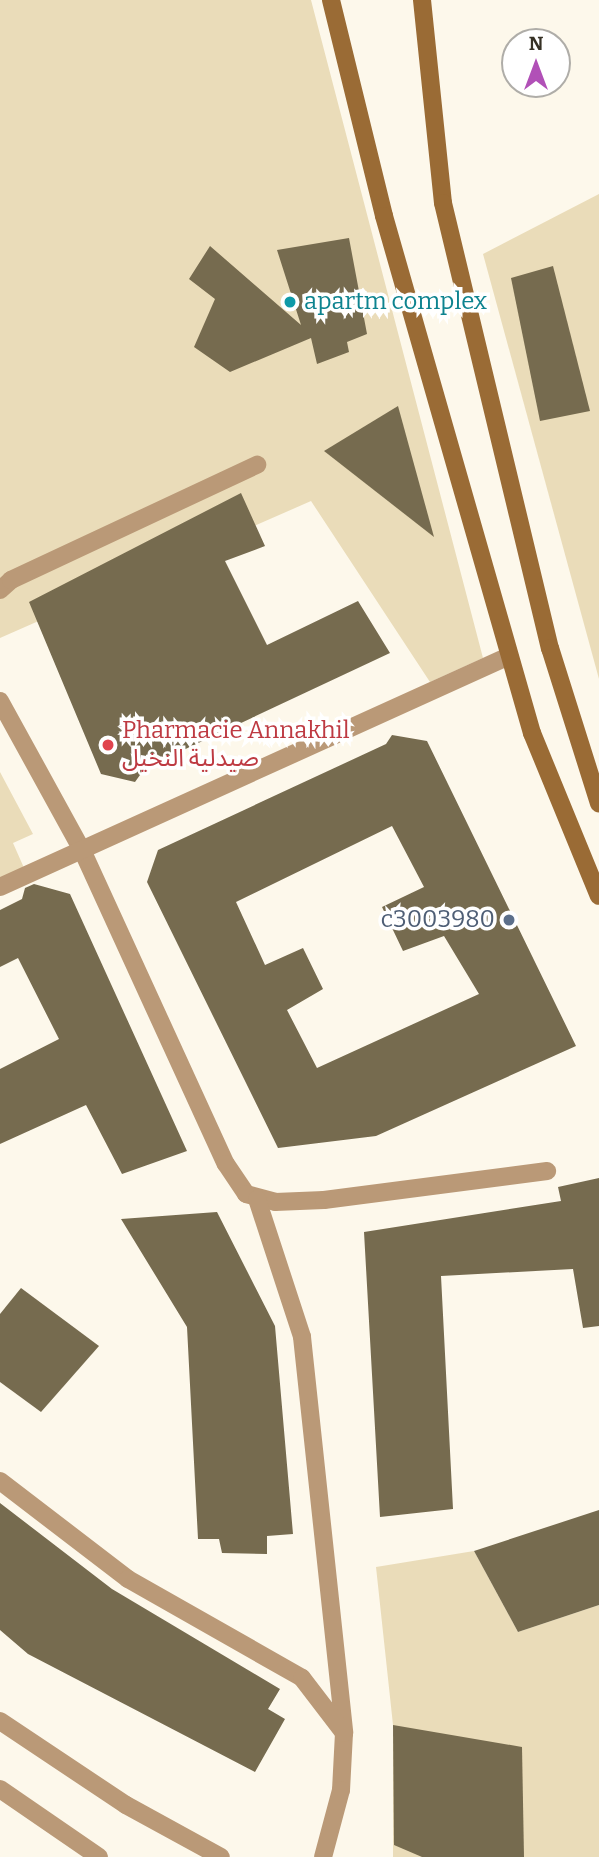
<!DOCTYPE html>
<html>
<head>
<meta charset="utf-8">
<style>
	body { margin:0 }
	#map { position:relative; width:599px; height:1857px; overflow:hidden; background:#fdf8eb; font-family:Bitter,"Noto Sans Arabic",serif }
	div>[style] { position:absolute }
	.green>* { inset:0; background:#eadcb9 }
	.building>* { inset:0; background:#766b4f }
	.street>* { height:18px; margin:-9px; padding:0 9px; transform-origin:9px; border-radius:9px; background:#ba9977 }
	.secondary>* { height:18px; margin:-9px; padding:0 9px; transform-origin:9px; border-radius:9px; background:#9a6b35 }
	.dots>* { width:19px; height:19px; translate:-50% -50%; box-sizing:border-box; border:4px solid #fff; border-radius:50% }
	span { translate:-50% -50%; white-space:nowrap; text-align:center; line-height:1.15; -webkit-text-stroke:7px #fff; paint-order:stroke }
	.culture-label { font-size:24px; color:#0d838f }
	.left { translate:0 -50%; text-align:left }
	.health-label { font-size:24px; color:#be3a42 }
	.service-label { font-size:24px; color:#4e5e75 }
	.right { translate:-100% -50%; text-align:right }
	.north { position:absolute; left:501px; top:28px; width:70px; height:70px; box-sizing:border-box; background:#fff; border:2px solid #afada8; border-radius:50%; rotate:0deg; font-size:19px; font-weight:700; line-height:28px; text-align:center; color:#363125 }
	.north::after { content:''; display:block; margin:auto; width:24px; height:32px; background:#b150b7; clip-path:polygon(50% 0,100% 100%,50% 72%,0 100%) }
</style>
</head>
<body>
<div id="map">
	<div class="green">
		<i style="clip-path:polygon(0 0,311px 0,483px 658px,430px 682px,311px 501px,0 638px)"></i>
		<i style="clip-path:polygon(599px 194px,599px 679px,483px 254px)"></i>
		<i style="clip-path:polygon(0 772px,33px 834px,13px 843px,28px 877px,0 888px)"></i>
		<i style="clip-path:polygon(474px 1551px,518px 1632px,599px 1605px,599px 1857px,393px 1857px,393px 1725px,376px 1567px)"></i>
	</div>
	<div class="building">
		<i style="clip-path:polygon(349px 238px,367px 334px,347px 342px,349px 352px,317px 364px,311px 338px,230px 372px,194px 347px,215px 299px,189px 279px,210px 246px,301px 325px,277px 250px)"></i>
		<i style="clip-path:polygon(553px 266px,590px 411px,540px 421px,511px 278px)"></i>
		<i style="clip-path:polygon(398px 406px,434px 537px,324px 451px)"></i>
		<i style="clip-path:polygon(241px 493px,265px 546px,225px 561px,267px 645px,358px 601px,390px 653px,145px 768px,135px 782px,101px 774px,29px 602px)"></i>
		<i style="clip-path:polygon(evenodd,392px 735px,427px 741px,576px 1046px,376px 1136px,278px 1148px,147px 882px,158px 850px,386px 744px,392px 735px,392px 826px,424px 887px,382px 907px,403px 951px,444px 936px,479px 994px,317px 1068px,287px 1010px,323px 989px,303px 948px,265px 965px,236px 902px,392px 826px)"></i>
		<i style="clip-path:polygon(34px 884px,70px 894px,187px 1151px,122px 1174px,86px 1105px,0 1144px,0 1069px,59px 1039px,18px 958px,0 967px,0 910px,22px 899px,25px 888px)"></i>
		<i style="clip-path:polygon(599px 1178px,599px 1326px,583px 1328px,573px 1269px,441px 1276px,453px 1509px,380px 1517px,364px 1232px,561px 1201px,558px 1187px)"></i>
		<i style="clip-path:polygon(217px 1212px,275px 1326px,293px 1534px,267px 1536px,267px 1554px,222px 1553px,219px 1539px,198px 1539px,187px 1327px,121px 1219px)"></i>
		<i style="clip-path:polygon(21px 1288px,99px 1346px,41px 1412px,0 1382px,0 1314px)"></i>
		<i style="clip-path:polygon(0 1503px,112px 1589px,280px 1689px,268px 1709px,285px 1719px,255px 1772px,28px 1654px,0 1630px)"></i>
		<i style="clip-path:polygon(599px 1510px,599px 1605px,518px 1632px,474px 1551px)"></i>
		<i style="clip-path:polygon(393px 1725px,522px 1747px,524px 1857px,422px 1857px,394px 1845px)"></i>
	</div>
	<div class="street">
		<i style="left:0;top:590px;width:15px;rotate:-42deg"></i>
		<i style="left:11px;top:580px;width:272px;rotate:-25.1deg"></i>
		<i style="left:0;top:701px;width:170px;rotate:61.2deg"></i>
		<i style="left:82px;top:850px;width:345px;rotate:65.4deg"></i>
		<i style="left:226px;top:1164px;width:36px;rotate:56deg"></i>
		<i style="left:246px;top:1194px;width:30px;rotate:15deg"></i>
		<i style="left:275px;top:1202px;width:49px;rotate:-2.3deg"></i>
		<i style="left:324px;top:1200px;width:225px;rotate:-7.4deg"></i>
		<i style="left:0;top:887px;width:559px;rotate:-24.41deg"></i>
		<i style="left:257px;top:1199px;width:145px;rotate:71.9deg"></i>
		<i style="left:302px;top:1337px;width:398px;rotate:83.9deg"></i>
		<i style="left:344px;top:1733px;width:57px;rotate:93deg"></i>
		<i style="left:341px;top:1790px;width:69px;rotate:105deg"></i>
		<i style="left:0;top:1481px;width:161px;rotate:37.4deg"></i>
		<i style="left:128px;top:1579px;width:200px;rotate:29.6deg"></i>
		<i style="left:302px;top:1678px;width:69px;rotate:52.6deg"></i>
		<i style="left:0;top:1721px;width:151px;rotate:33.7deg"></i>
		<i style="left:126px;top:1805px;width:108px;rotate:28.7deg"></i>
		<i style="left:0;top:1789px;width:120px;rotate:34.5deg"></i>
	</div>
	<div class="secondary">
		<i style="left:331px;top:0;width:222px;rotate:76.2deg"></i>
		<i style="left:384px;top:216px;width:538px;rotate:74.03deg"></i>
		<i style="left:532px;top:733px;width:176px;rotate:67.7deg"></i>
		<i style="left:422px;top:0;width:204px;rotate:84.1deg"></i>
		<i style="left:443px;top:203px;width:458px;rotate:76.5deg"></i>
		<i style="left:550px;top:648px;width:163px;rotate:72.5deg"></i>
	</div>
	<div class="dots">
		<i style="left:290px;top:302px;background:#0f9aa8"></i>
		<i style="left:108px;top:745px;background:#e0444e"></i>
		<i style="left:509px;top:920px;background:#5c6f8a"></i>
	</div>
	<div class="culture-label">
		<span class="left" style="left:304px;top:302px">apartm complex</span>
	</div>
	<div class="health-label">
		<span class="left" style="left:122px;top:745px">Pharmacie Annakhil<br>صيدلية النخيل</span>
	</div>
	<div class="service-label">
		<span class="right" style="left:495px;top:920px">c3003980</span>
	</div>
	<div class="north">N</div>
</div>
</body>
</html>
